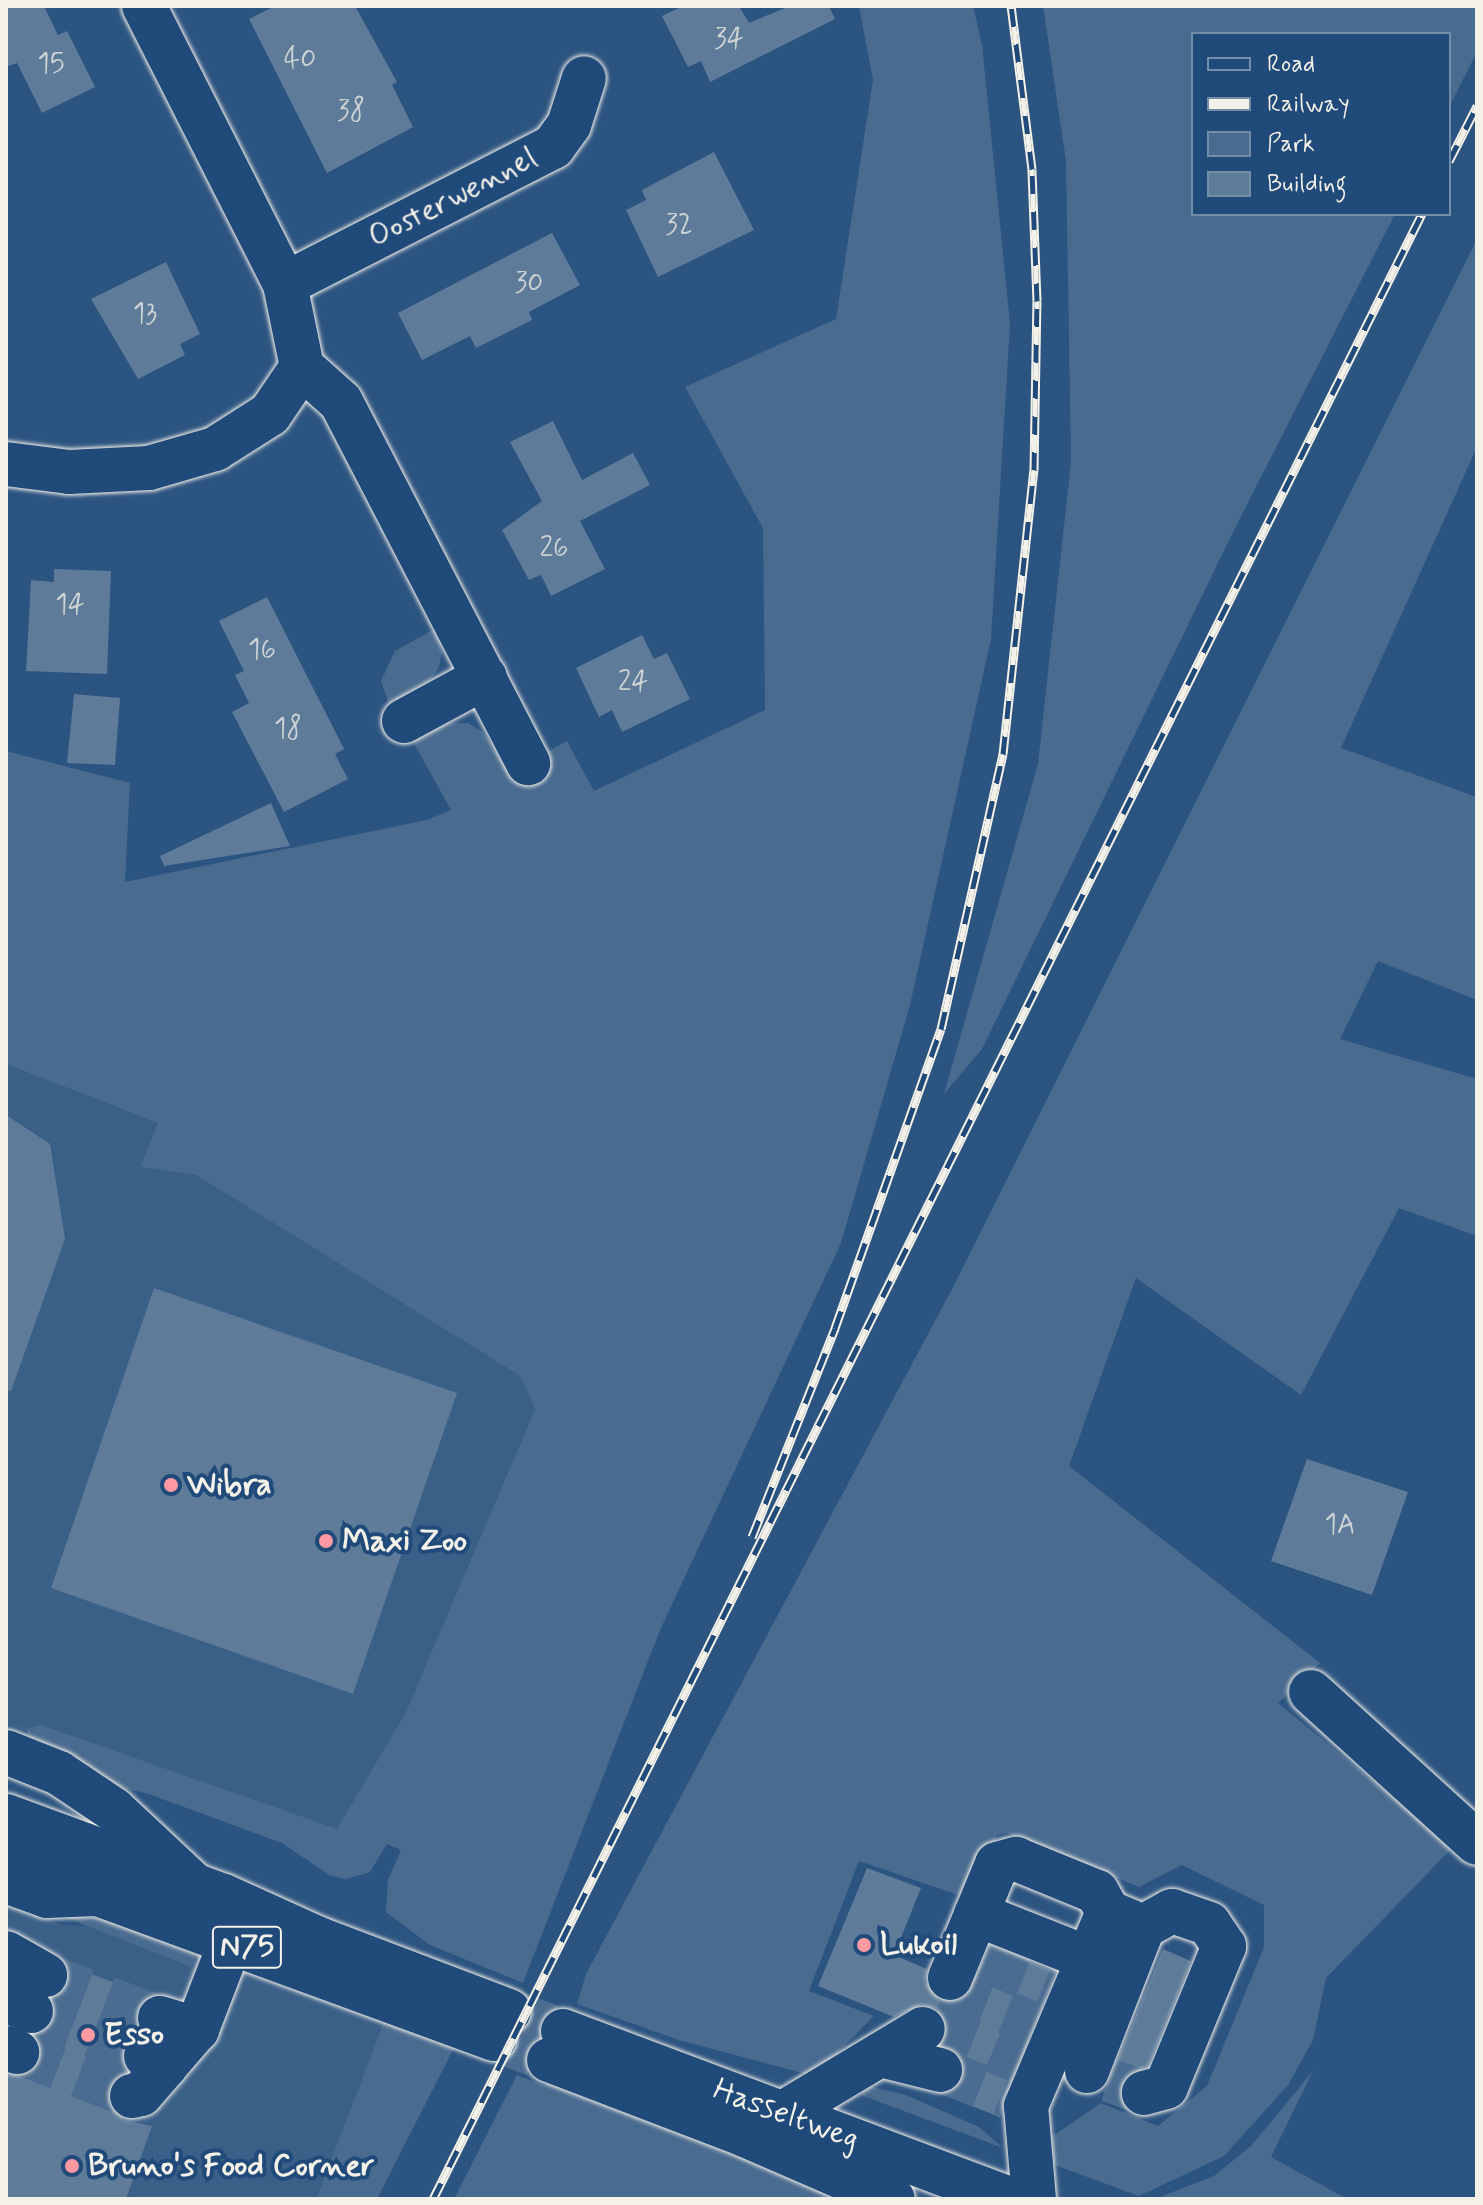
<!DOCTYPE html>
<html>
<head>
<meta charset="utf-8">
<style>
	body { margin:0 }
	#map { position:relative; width:1483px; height:2205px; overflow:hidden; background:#2c5481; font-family:Mynerve,sans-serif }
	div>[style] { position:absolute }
	.built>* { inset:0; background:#3b6088 }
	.green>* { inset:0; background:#496b90 }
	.building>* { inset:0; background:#5e7b9a }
	.minor-tunnel>* { height:44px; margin-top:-22px; transform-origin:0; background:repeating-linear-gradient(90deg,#4a6c90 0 44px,transparent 0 66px) }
	.major-tunnel>* { height:44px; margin-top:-22px; transform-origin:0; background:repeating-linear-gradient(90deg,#4a6c90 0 44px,transparent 0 66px) }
	.roads { filter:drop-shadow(0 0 2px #f4f1e8) drop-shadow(0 0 2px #f4f1e8) }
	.minor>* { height:44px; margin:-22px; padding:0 22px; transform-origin:22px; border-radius:22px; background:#1f4a7a }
	.major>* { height:44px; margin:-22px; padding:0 22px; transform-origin:22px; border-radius:22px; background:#1f4a7a }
	.rail>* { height:9px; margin-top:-4.5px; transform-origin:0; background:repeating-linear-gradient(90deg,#1f4a7a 0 18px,#f4f1e8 0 36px); box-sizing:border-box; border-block:2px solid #f4f1e8 }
	.dots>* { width:22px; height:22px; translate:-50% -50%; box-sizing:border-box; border:4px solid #1f4a7a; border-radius:50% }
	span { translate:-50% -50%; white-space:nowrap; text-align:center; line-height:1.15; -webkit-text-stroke:8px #1f4a7a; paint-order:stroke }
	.number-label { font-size:28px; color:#ced4d4 }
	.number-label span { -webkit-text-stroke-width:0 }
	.shield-label span { padding:2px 6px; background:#1f4a7a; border:2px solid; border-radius:6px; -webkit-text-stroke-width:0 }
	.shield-label { font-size:30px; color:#f4f1e8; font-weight:700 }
	.street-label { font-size:32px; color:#f4f1e8 }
	.poi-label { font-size:32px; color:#f4f1e8; font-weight:700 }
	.left { translate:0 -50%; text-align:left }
	.frame { position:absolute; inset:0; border:8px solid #f4f1e8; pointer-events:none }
	.legend { position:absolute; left:1191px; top:32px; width:260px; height:184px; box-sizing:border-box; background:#1f4a7a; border:2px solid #748da6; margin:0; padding:10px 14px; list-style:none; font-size:24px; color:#f4f1e8 }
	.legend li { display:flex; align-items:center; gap:16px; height:40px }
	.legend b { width:40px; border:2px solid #748da6 }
</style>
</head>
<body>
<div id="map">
	<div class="built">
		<i style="clip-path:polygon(6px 1064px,158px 1123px,141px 1167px,196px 1175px,520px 1376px,535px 1409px,406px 1712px,337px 1830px,6px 1724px)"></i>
		<i style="clip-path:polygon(6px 1905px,63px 1925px,138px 1927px,385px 2019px,316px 2199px,6px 2199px)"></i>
	</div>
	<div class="green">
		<i style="clip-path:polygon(859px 6px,973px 6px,982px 45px,1010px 324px,991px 639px,910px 1005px,841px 1243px,660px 1630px,523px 1983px,430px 1945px,386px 1912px,388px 1880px,401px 1850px,387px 1844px,370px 1872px,347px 1879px,331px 1876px,282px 1843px,146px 1793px,96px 1783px,34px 1748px,26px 1729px,41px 1725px,337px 1829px,406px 1712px,535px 1409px,520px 1376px,196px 1175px,140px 1167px,158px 1123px,6px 1064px,6px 751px,130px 783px,125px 882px,427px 820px,451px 810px,411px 738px,443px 723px,468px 723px,483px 732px,510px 772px,567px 741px,594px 791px,765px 710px,763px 528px,685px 387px,836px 319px,873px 80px)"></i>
		<i style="clip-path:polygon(1043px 6px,1477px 6px,1477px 52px,1449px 107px,1449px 34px,1193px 34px,1193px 214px,1395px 214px,1234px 530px,982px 1049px,944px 1094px,1038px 764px,1071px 462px,1066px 161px)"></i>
		<i style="clip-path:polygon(1477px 239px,1477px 447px,1341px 748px,1477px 797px,1477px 1000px,1378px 961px,1340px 1039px,1477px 1079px,1477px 1236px,1399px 1208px,1301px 1395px,1136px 1278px,1069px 1466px,1320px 1663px,1278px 1703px,1453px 1847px,1326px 1978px,1313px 2040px,1288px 2085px,1224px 2156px,1139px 2196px,1055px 2165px,1050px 2138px,1101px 2103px,1158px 2126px,1207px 2086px,1264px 1947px,1264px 1905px,1182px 1865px,1139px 1887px,1007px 1833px,997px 1835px,967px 1898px,859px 1861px,809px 1991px,874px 2016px,814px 2076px,679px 2040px,577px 2004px,586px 1974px,951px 1291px)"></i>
		<i style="clip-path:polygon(435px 629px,442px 652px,439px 667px,430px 681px,389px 705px,381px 681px,395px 651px)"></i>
		<i style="clip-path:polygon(62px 1916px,139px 1922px,197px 1953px,191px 1967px)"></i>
		<i style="clip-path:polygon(385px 2019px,456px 2044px,377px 2199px,316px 2199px)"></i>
		<i style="clip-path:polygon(1313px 2071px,1271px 2157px,1347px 2199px,1155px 2199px,1214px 2176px,1251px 2146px)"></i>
		<i style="clip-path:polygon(552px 2074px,852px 2199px,454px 2199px,517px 2075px,545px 2086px)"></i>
		<i style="clip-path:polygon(868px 2086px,906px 2095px,979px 2127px,1003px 2148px,861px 2095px)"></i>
	</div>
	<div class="building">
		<i style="clip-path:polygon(6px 6px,44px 6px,58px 35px,67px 31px,95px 87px,42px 113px,17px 63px,6px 67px)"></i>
		<i style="clip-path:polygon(275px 6px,355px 6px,397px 82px,392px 85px,413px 127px,327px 173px,249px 19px)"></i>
		<i style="clip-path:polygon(683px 6px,739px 6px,749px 23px,790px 6px,829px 6px,835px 19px,710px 82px,701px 61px,688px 67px,662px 16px)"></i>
		<i style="clip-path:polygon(714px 152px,754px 230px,658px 277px,626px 210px,646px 200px,642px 190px)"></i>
		<i style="clip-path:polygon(552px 233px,580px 285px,529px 312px,532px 320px,476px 348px,470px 336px,422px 360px,398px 313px)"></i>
		<i style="clip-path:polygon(166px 262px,200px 334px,180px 344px,185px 355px,138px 379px,91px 299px)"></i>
		<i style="clip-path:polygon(553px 421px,582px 480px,633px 453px,650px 485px,580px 521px,605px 569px,551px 596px,541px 575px,529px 580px,502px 530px,542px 501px,510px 442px)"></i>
		<i style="clip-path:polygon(54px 569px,111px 571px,107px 674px,26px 671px,31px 580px,54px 582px)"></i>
		<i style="clip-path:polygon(267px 597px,344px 749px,335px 754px,348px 779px,284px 812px,232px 712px,249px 703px,235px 675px,244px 671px,219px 621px)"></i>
		<i style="clip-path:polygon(642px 635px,654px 659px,667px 653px,690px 699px,622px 732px,612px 710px,599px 717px,576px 668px)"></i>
		<i style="clip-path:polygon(74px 694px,120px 698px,115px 765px,67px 763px)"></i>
		<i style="clip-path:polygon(271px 803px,290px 846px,164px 866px,160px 856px)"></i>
		<i style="clip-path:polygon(6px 1115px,50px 1144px,65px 1239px,11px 1391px,6px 1390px)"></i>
		<i style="clip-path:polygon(154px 1288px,457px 1393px,353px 1694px,51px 1588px)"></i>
		<i style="clip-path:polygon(1307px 1459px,1408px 1492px,1372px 1595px,1271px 1561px)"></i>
		<i style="clip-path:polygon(867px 1868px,921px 1888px,894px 1955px,927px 1969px,925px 1982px,940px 2001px,966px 1997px,990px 1946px,1055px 1972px,1003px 2096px,1000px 2117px,941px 2094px,958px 2087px,964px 2064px,949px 2047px,945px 2017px,936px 2008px,922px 2004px,894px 2017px,818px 1986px)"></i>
		<i style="clip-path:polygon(1163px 1949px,1191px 1961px,1148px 2066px,1127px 2075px,1120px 2086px,1124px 2107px,1102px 2098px)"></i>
		<i style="clip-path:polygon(67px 1965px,150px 1996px,136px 2010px,140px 2032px,124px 2045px,127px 2072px,115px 2078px,108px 2101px,124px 2120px,152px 2126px,126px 2199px,6px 2199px,6px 2080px,8px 2075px,32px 2072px,40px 2061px,36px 2035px,54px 2021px,52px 1998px,67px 1987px)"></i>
	</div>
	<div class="minor-tunnel">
		<i style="left:983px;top:1960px;width:72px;rotate:21.9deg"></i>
		<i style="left:45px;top:1975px;width:123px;rotate:20.5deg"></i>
		<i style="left:945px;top:1988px;width:97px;rotate:21.8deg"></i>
		<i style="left:31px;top:2011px;width:123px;rotate:21.4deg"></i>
		<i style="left:932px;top:2025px;width:96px;rotate:22.6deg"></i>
		<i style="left:17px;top:2052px;width:123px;rotate:20.9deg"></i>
		<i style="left:940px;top:2070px;width:72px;rotate:21.9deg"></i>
		<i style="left:1109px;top:2080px;width:37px;rotate:20deg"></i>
	</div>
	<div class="major-tunnel">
		<i style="left:509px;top:2011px;width:58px;rotate:20.3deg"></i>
		<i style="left:494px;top:2039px;width:59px;rotate:20.9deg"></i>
	</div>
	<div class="roads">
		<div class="minor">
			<i style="left:285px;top:284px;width:301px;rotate:-27.1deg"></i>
			<i style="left:553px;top:147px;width:27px;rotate:-54deg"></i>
			<i style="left:569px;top:125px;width:49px;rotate:-72.3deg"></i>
			<i style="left:302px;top:367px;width:52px;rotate:41.9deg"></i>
			<i style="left:341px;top:402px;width:407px;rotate:62.6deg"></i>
			<i style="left:6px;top:464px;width:64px;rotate:7.2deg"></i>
			<i style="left:69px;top:472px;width:80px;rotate:-2.9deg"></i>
			<i style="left:149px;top:468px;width:69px;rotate:-16.1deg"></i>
			<i style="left:215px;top:449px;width:65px;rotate:-32.5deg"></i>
			<i style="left:270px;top:414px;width:57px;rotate:-55.8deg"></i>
			<i style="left:302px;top:367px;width:85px;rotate:-101.6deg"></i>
			<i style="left:285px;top:284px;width:312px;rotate:-116.9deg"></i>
			<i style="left:404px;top:721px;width:92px;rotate:-28.5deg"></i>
			<i style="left:1311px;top:1692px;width:224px;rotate:42.3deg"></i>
			<i style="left:6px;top:1752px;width:57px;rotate:21.6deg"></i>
			<i style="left:59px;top:1773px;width:66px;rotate:33.9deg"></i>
			<i style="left:114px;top:1810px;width:108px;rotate:43.1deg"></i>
			<i style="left:6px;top:1881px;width:44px;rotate:20.1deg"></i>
			<i style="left:47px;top:1896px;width:51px;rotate:-2.2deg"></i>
			<i style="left:1108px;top:1912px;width:38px;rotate:23deg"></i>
			<i style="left:1143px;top:1927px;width:33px;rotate:-29deg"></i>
			<i style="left:1172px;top:1911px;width:39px;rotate:19deg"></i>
			<i style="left:1209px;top:1924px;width:27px;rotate:56deg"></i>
			<i style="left:1224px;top:1946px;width:152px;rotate:112.4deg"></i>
			<i style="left:1166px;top:2087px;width:23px;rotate:165deg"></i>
			<i style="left:976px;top:1914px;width:119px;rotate:21.6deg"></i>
			<i style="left:6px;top:1953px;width:45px;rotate:29.4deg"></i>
			<i style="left:950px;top:1978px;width:123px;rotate:-67.6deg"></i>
			<i style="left:997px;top:1864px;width:20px;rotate:-15deg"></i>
			<i style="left:1016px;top:1859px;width:87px;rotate:22.2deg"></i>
			<i style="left:1097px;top:1892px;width:23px;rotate:61deg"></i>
			<i style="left:1108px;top:1912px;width:211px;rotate:112.9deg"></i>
			<i style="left:1026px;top:2106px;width:93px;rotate:85.1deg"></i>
			<i style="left:6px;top:1986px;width:24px;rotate:57deg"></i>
			<i style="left:19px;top:2006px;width:13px;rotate:23deg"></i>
			<i style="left:160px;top:2018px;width:39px;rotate:17deg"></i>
			<i style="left:197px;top:2029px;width:94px;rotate:-68.9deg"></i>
			<i style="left:6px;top:2048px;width:12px;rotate:20deg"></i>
			<i style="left:880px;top:2055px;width:62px;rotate:14deg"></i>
			<i style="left:146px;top:2056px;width:22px;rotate:24deg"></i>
			<i style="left:166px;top:2065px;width:48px;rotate:-49.3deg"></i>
			<i style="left:1087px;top:2071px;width:155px;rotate:-68.7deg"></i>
			<i style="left:132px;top:2096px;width:9px;rotate:-13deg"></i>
			<i style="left:141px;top:2094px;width:38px;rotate:-49deg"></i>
			<i style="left:783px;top:2113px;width:163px;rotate:-31deg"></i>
		</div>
		<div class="major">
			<i style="left:6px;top:1816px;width:232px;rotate:20.2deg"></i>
			<i style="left:224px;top:1896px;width:104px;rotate:24.4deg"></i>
			<i style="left:319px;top:1939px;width:203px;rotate:20.8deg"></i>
			<i style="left:6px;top:1843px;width:105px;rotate:29deg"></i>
			<i style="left:98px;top:1894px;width:422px;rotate:20.1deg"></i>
			<i style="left:563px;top:2031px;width:477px;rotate:20.6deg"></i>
			<i style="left:549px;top:2060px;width:210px;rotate:20.9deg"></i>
			<i style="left:745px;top:2135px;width:161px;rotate:23.4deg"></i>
		</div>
	</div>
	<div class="rail">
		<i style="left:1449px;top:161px;width:62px;rotate:-63deg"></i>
		<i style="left:752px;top:1537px;width:225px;rotate:-68.3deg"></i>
		<i style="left:835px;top:1328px;width:317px;rotate:-70.5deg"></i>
		<i style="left:941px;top:1029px;width:282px;rotate:-77.3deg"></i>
		<i style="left:1003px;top:754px;width:286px;rotate:-83.8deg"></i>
		<i style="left:1034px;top:470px;width:169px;rotate:-89deg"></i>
		<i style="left:1037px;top:301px;width:132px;rotate:-92.2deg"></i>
		<i style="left:1032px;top:169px;width:164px;rotate:-97.3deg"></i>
		<i style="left:433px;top:2199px;width:2218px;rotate:-63.52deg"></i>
	</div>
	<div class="dots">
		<i style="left:171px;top:1485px;background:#ff9aa2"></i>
		<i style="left:326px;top:1541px;background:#ff9aa2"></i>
		<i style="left:864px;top:1945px;background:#ff9aa2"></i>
		<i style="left:88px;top:2035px;background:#ff9aa2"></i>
		<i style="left:72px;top:2166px;background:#ff9aa2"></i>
	</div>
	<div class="number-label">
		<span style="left:729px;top:40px">34</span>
		<span style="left:300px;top:60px">40</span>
		<span style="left:51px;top:65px">15</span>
		<span style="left:351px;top:112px">38</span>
		<span style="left:679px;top:226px">32</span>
		<span style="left:529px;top:284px">30</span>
		<span style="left:145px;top:315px">13</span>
		<span style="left:554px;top:549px">26</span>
		<span style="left:70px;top:606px">14</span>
		<span style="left:262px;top:651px">16</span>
		<span style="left:633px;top:683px">24</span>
		<span style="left:288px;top:730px">18</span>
		<span style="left:1340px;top:1526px">1A</span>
	</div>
	<div class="shield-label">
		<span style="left:247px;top:1947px">N75</span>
	</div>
	<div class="street-label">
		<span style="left:453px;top:198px;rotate:-27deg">Oosterwennel</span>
		<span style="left:786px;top:2115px;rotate:20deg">Hasseltweg</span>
	</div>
	<div class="poi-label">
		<span class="left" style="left:187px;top:1485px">Wibra</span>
		<span class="left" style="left:342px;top:1541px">Maxi Zoo</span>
		<span class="left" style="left:880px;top:1945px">Lukoil</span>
		<span class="left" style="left:104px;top:2035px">Esso</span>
		<span class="left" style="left:88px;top:2166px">Bruno's Food Corner</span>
	</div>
	<div class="frame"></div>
	<ul class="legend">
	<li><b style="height:10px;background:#1f4a7a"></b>Road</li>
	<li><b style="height:10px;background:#f4f1e8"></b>Railway</li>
	<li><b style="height:22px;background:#496b90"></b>Park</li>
	<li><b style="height:22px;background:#5e7b9a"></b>Building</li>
	</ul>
</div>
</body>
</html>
